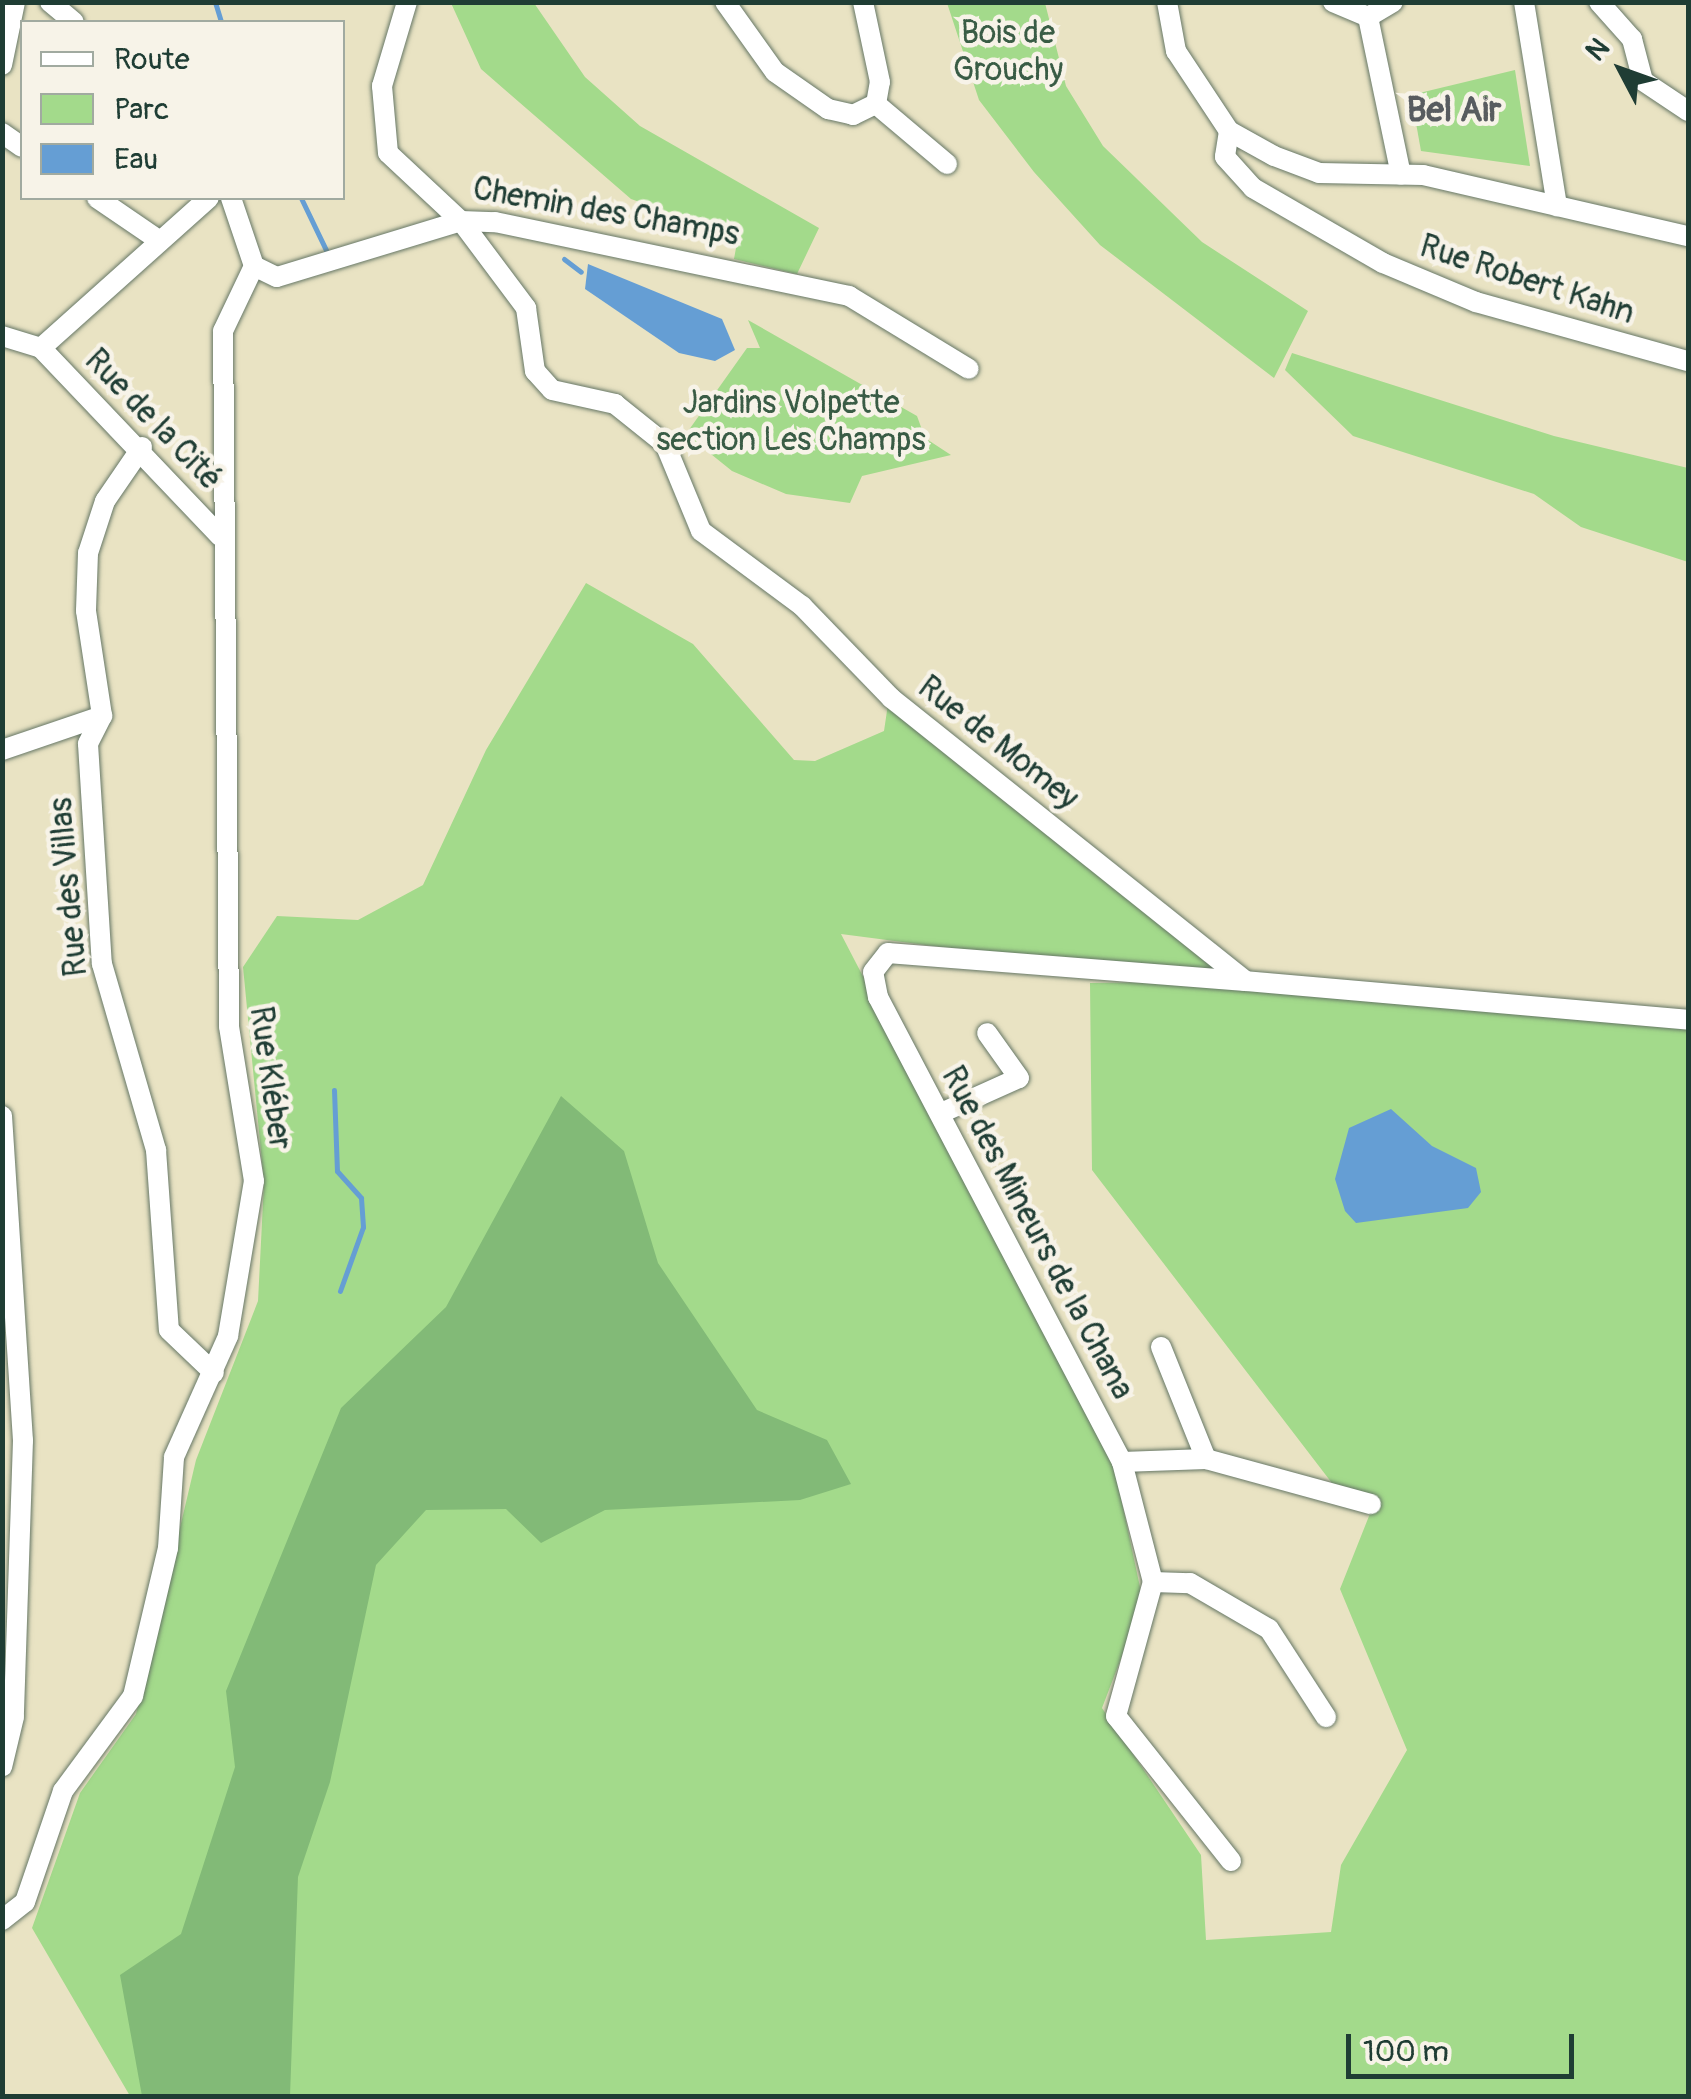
<!DOCTYPE html>
<html>
<head>
<meta charset="utf-8">
<style>
	body { margin:0 }
	#map { position:relative; width:1691px; height:2099px; overflow:hidden; background:#e9e3c3; font-family:Pangolin,sans-serif }
	div>[style] { position:absolute }
	.green>* { inset:0; background:#a3da8b }
	.forest>* { inset:0; background:#82ba77 }
	.water>* { inset:0; background:#659ed4 }
	.stream>* { height:5px; margin:-2.5px; padding:0 2.5px; transform-origin:2.5px; border-radius:2.5px; background:#659ed4 }
	.roads { filter:drop-shadow(0 0 2px #676) drop-shadow(0 0 2px #676) }
	.minor>* { height:20px; margin:-10px; padding:0 10px; transform-origin:10px; border-radius:10px; background:#fff }
	span { translate:-50% -50%; white-space:nowrap; text-align:center; line-height:1.15; -webkit-text-stroke:9px #f7f3e8; paint-order:stroke }
	.park-label { font-size:32px; color:#395c45 }
	.street-label { font-size:32px; color:#1f3d34 }
	.neighbourhood-label { font-size:35px; color:#585c60; font-weight:700 }
	.frame { position:absolute; inset:0; border:5px solid #1f3d34; pointer-events:none }
	.legend { position:absolute; left:20px; top:20px; width:325px; height:180px; box-sizing:border-box; background:#f7f3e8; border:2px solid #a1aaa0; margin:0; padding:12px 18px; list-style:none; font-size:30px; color:#1f3d34 }
	.legend li { display:flex; align-items:center; gap:20px; height:50px }
	.legend b { width:50px; border:2px solid #a1aaa0 }
	.north { position:absolute; left:1571px; top:20px; width:100px; height:100px; -webkit-text-stroke:8px #f7f3e8; paint-order:stroke; rotate:311deg; font-size:28px; font-weight:700; line-height:40px; text-align:center; color:#1f3d34 }
	.north::after { content:''; display:block; margin:auto; width:35px; height:45px; background:#1f3d34; clip-path:polygon(50% 0,100% 100%,50% 72%,0 100%) }
	.scale { position:absolute; left:1346px; top:2034px; width:228px; height:45px; box-sizing:border-box; border:5px solid #1f3d34; border-top:0; padding-left:12px; font-size:30px; line-height:35px; white-space:nowrap; color:#1f3d34; -webkit-text-stroke:8px #f7f3e8; paint-order:stroke }
</style>
</head>
<body>
<div id="map">
	<div class="green">
		<i style="clip-path:polygon(451px 3px,534px 3px,585px 77px,640px 126px,819px 228px,797px 274px,734px 259px,738px 237px,631px 199px,481px 69px)"></i>
		<i style="clip-path:polygon(947px 3px,1045px 3px,1066px 86px,1103px 146px,1202px 242px,1308px 311px,1274px 378px,1100px 245px,1034px 172px,979px 100px)"></i>
		<i style="clip-path:polygon(1515px 70px,1530px 166px,1421px 151px,1411px 95px)"></i>
		<i style="clip-path:polygon(748px 320px,917px 416px,925px 438px,951px 455px,862px 476px,850px 503px,786px 494px,732px 471px,686px 434px,747px 348px,760px 348px)"></i>
		<i style="clip-path:polygon(1292px 353px,1554px 436px,1688px 468px,1688px 562px,1581px 527px,1534px 494px,1353px 436px,1285px 370px)"></i>
		<i style="clip-path:polygon(586px 583px,693px 644px,794px 760px,815px 761px,884px 731px,888px 704px,1143px 901px,1221px 975px,1194px 980px,841px 934px,1112px 1456px,1143px 1601px,1102px 1708px,1201px 1855px,1206px 1940px,1331px 1932px,1341px 1865px,1407px 1750px,1340px 1589px,1375px 1501px,1338px 1491px,1092px 1170px,1090px 983px,1245px 981px,1688px 1029px,1688px 2096px,130px 2096px,32px 1928px,80px 1793px,136px 1714px,196px 1460px,258px 1301px,264px 1183px,243px 967px,277px 916px,358px 920px,423px 885px,486px 750px)"></i>
	</div>
	<div class="forest">
		<i style="clip-path:polygon(561px 1096px,624px 1151px,658px 1263px,757px 1410px,827px 1440px,851px 1484px,800px 1500px,605px 1510px,541px 1543px,506px 1509px,426px 1510px,376px 1565px,330px 1782px,298px 1877px,290px 2096px,142px 2096px,120px 1975px,181px 1934px,235px 1767px,226px 1691px,341px 1408px,446px 1307px)"></i>
	</div>
	<div class="water">
		<i style="clip-path:polygon(588px 264px,722px 319px,735px 350px,715px 361px,679px 353px,585px 289px)"></i>
		<i style="clip-path:polygon(1391px 1109px,1432px 1146px,1476px 1168px,1481px 1192px,1468px 1208px,1356px 1223px,1345px 1211px,1335px 1179px,1349px 1128px)"></i>
	</div>
	<div class="stream">
		<i style="left:215px;top:2px;width:21px;rotate:73deg"></i>
		<i style="left:301px;top:198px;width:60px;rotate:64.3deg"></i>
		<i style="left:564px;top:259px;width:21px;rotate:37deg"></i>
		<i style="left:334px;top:1090px;width:81px;rotate:87.9deg"></i>
		<i style="left:337px;top:1171px;width:36px;rotate:48deg"></i>
		<i style="left:361px;top:1198px;width:29px;rotate:86deg"></i>
		<i style="left:363px;top:1227px;width:68px;rotate:109.8deg"></i>
	</div>
	<div class="roads">
		<div class="minor">
			<i style="left:50px;top:2px;width:31px;rotate:40deg"></i>
			<i style="left:407px;top:2px;width:88px;rotate:106.6deg"></i>
			<i style="left:382px;top:86px;width:67px;rotate:84.9deg"></i>
			<i style="left:388px;top:153px;width:100px;rotate:43deg"></i>
			<i style="left:461px;top:221px;width:109px;rotate:53.2deg"></i>
			<i style="left:526px;top:308px;width:64px;rotate:81.9deg"></i>
			<i style="left:535px;top:371px;width:25px;rotate:48deg"></i>
			<i style="left:552px;top:390px;width:65px;rotate:12.5deg"></i>
			<i style="left:615px;top:404px;width:64px;rotate:38.7deg"></i>
			<i style="left:665px;top:444px;width:94px;rotate:67.5deg"></i>
			<i style="left:701px;top:531px;width:126px;rotate:36.6deg"></i>
			<i style="left:802px;top:606px;width:128px;rotate:45.9deg"></i>
			<i style="left:891px;top:698px;width:453px;rotate:38.6deg"></i>
			<i style="left:1245px;top:981px;width:445px;rotate:5deg"></i>
			<i style="left:725px;top:2px;width:86px;rotate:54.5deg"></i>
			<i style="left:775px;top:72px;width:65px;rotate:34.9deg"></i>
			<i style="left:828px;top:109px;width:26px;rotate:13deg"></i>
			<i style="left:853px;top:115px;width:25px;rotate:-26deg"></i>
			<i style="left:876px;top:104px;width:22px;rotate:-80deg"></i>
			<i style="left:880px;top:82px;width:82px;rotate:-102deg"></i>
			<i style="left:1167px;top:2px;width:50px;rotate:79.6deg"></i>
			<i style="left:1176px;top:51px;width:96px;rotate:56.5deg"></i>
			<i style="left:1229px;top:131px;width:51px;rotate:29.1deg"></i>
			<i style="left:1274px;top:156px;width:48px;rotate:20.7deg"></i>
			<i style="left:1319px;top:173px;width:104px;rotate:1.1deg"></i>
			<i style="left:1423px;top:175px;width:272px;rotate:13deg"></i>
			<i style="left:1333px;top:2px;width:38px;rotate:23deg"></i>
			<i style="left:1368px;top:17px;width:29px;rotate:-31deg"></i>
			<i style="left:1524px;top:2px;width:207px;rotate:80.8deg"></i>
			<i style="left:1599px;top:2px;width:50px;rotate:48.3deg"></i>
			<i style="left:1632px;top:39px;width:43px;rotate:75.3deg"></i>
			<i style="left:1643px;top:81px;width:54px;rotate:33.7deg"></i>
			<i style="left:1368px;top:17px;width:161px;rotate:78.2deg"></i>
			<i style="left:2px;top:65px;width:64px;rotate:-78.3deg"></i>
			<i style="left:876px;top:104px;width:93px;rotate:40.2deg"></i>
			<i style="left:1229px;top:131px;width:26px;rotate:99deg"></i>
			<i style="left:1225px;top:157px;width:42px;rotate:47.9deg"></i>
			<i style="left:1253px;top:188px;width:150px;rotate:30deg"></i>
			<i style="left:1383px;top:263px;width:101px;rotate:22.8deg"></i>
			<i style="left:1476px;top:302px;width:220px;rotate:15.6deg"></i>
			<i style="left:2px;top:133px;width:24px;rotate:35deg"></i>
			<i style="left:97px;top:198px;width:76px;rotate:34.3deg"></i>
			<i style="left:254px;top:266px;width:25px;rotate:26deg"></i>
			<i style="left:277px;top:277px;width:192px;rotate:-16.9deg"></i>
			<i style="left:461px;top:221px;width:34px;rotate:2deg"></i>
			<i style="left:495px;top:222px;width:362px;rotate:11.8deg"></i>
			<i style="left:849px;top:296px;width:140px;rotate:31.3deg"></i>
			<i style="left:2px;top:336px;width:41px;rotate:17.1deg"></i>
			<i style="left:41px;top:348px;width:260px;rotate:46.4deg"></i>
			<i style="left:41px;top:348px;width:225px;rotate:-41.8deg"></i>
			<i style="left:142px;top:447px;width:65px;rotate:124.4deg"></i>
			<i style="left:105px;top:501px;width:55px;rotate:108.1deg"></i>
			<i style="left:88px;top:553px;width:58px;rotate:92deg"></i>
			<i style="left:86px;top:611px;width:106px;rotate:81.3deg"></i>
			<i style="left:102px;top:716px;width:31px;rotate:117deg"></i>
			<i style="left:88px;top:744px;width:220px;rotate:86.4deg"></i>
			<i style="left:102px;top:964px;width:194px;rotate:73.8deg"></i>
			<i style="left:156px;top:1150px;width:180px;rotate:85.9deg"></i>
			<i style="left:169px;top:1330px;width:62px;rotate:43.7deg"></i>
			<i style="left:2px;top:750px;width:106px;rotate:-18.8deg"></i>
			<i style="left:941px;top:1113px;width:85px;rotate:-24.2deg"></i>
			<i style="left:1019px;top:1078px;width:55px;rotate:-125.4deg"></i>
			<i style="left:2px;top:1116px;width:325px;rotate:86.3deg"></i>
			<i style="left:23px;top:1440px;width:277px;rotate:91.9deg"></i>
			<i style="left:14px;top:1717px;width:51px;rotate:103.5deg"></i>
			<i style="left:1161px;top:1347px;width:121px;rotate:68.1deg"></i>
			<i style="left:1122px;top:1462px;width:84px;rotate:-2deg"></i>
			<i style="left:1206px;top:1459px;width:171px;rotate:15.3deg"></i>
			<i style="left:1153px;top:1582px;width:37px;rotate:2deg"></i>
			<i style="left:1190px;top:1583px;width:91px;rotate:30.2deg"></i>
			<i style="left:1269px;top:1629px;width:105px;rotate:57.1deg"></i>
			<i style="left:1231px;top:1861px;width:185px;rotate:-128.4deg"></i>
			<i style="left:1116px;top:1716px;width:139px;rotate:-74.6deg"></i>
			<i style="left:1153px;top:1582px;width:124px;rotate:-104.5deg"></i>
			<i style="left:1122px;top:1462px;width:525px;rotate:-117.69deg"></i>
			<i style="left:878px;top:997px;width:25px;rotate:-101deg"></i>
			<i style="left:873px;top:972px;width:24px;rotate:-52deg"></i>
			<i style="left:888px;top:953px;width:358px;rotate:4.5deg"></i>
			<i style="left:2px;top:1920px;width:29px;rotate:-38deg"></i>
			<i style="left:25px;top:1902px;width:117px;rotate:-71.1deg"></i>
			<i style="left:63px;top:1791px;width:118px;rotate:-53.6deg"></i>
			<i style="left:133px;top:1696px;width:152px;rotate:-76.7deg"></i>
			<i style="left:168px;top:1548px;width:91px;rotate:-86.2deg"></i>
			<i style="left:174px;top:1457px;width:133px;rotate:-65.9deg"></i>
			<i style="left:228px;top:1336px;width:157px;rotate:-80.5deg"></i>
			<i style="left:254px;top:1181px;width:157px;rotate:-99.2deg"></i>
			<i style="left:229px;top:1026px;width:695px;rotate:-90.49deg"></i>
			<i style="left:223px;top:331px;width:72px;rotate:-64.5deg"></i>
			<i style="left:254px;top:266px;width:72px;rotate:-108.7deg"></i>
		</div>
	</div>
	<div class="park-label">
		<span style="left:1008px;top:52px">Bois de<br>Grouchy</span>
		<span style="left:791px;top:422px">Jardins Volpette<br>section Les Champs</span>
	</div>
	<div class="street-label">
		<span style="left:606px;top:212px;rotate:10deg">Chemin des Champs</span>
		<span style="left:1527px;top:280px;rotate:18deg">Rue Robert Kahn</span>
		<span style="left:153px;top:420px;rotate:46deg">Rue de la Cité</span>
		<span style="left:998px;top:743px;rotate:38deg">Rue de Momey</span>
		<span style="left:69px;top:887px;rotate:-95deg">Rue des Villas</span>
		<span style="left:270px;top:1078px;rotate:82deg">Rue Kléber</span>
		<span style="left:1037px;top:1233px;rotate:62deg">Rue des Mineurs de la Chana</span>
	</div>
	<div class="neighbourhood-label">
		<span style="left:1454px;top:110px">Bel Air</span>
	</div>
	<div class="frame"></div>
	<ul class="legend">
	<li><b style="height:12px;background:#fff"></b>Route</li>
	<li><b style="height:28px;background:#a3da8b"></b>Parc</li>
	<li><b style="height:28px;background:#659ed4"></b>Eau</li>
	</ul>
	<div class="north">N</div>
	<div class="scale">100 m</div>
</div>
</body>
</html>
